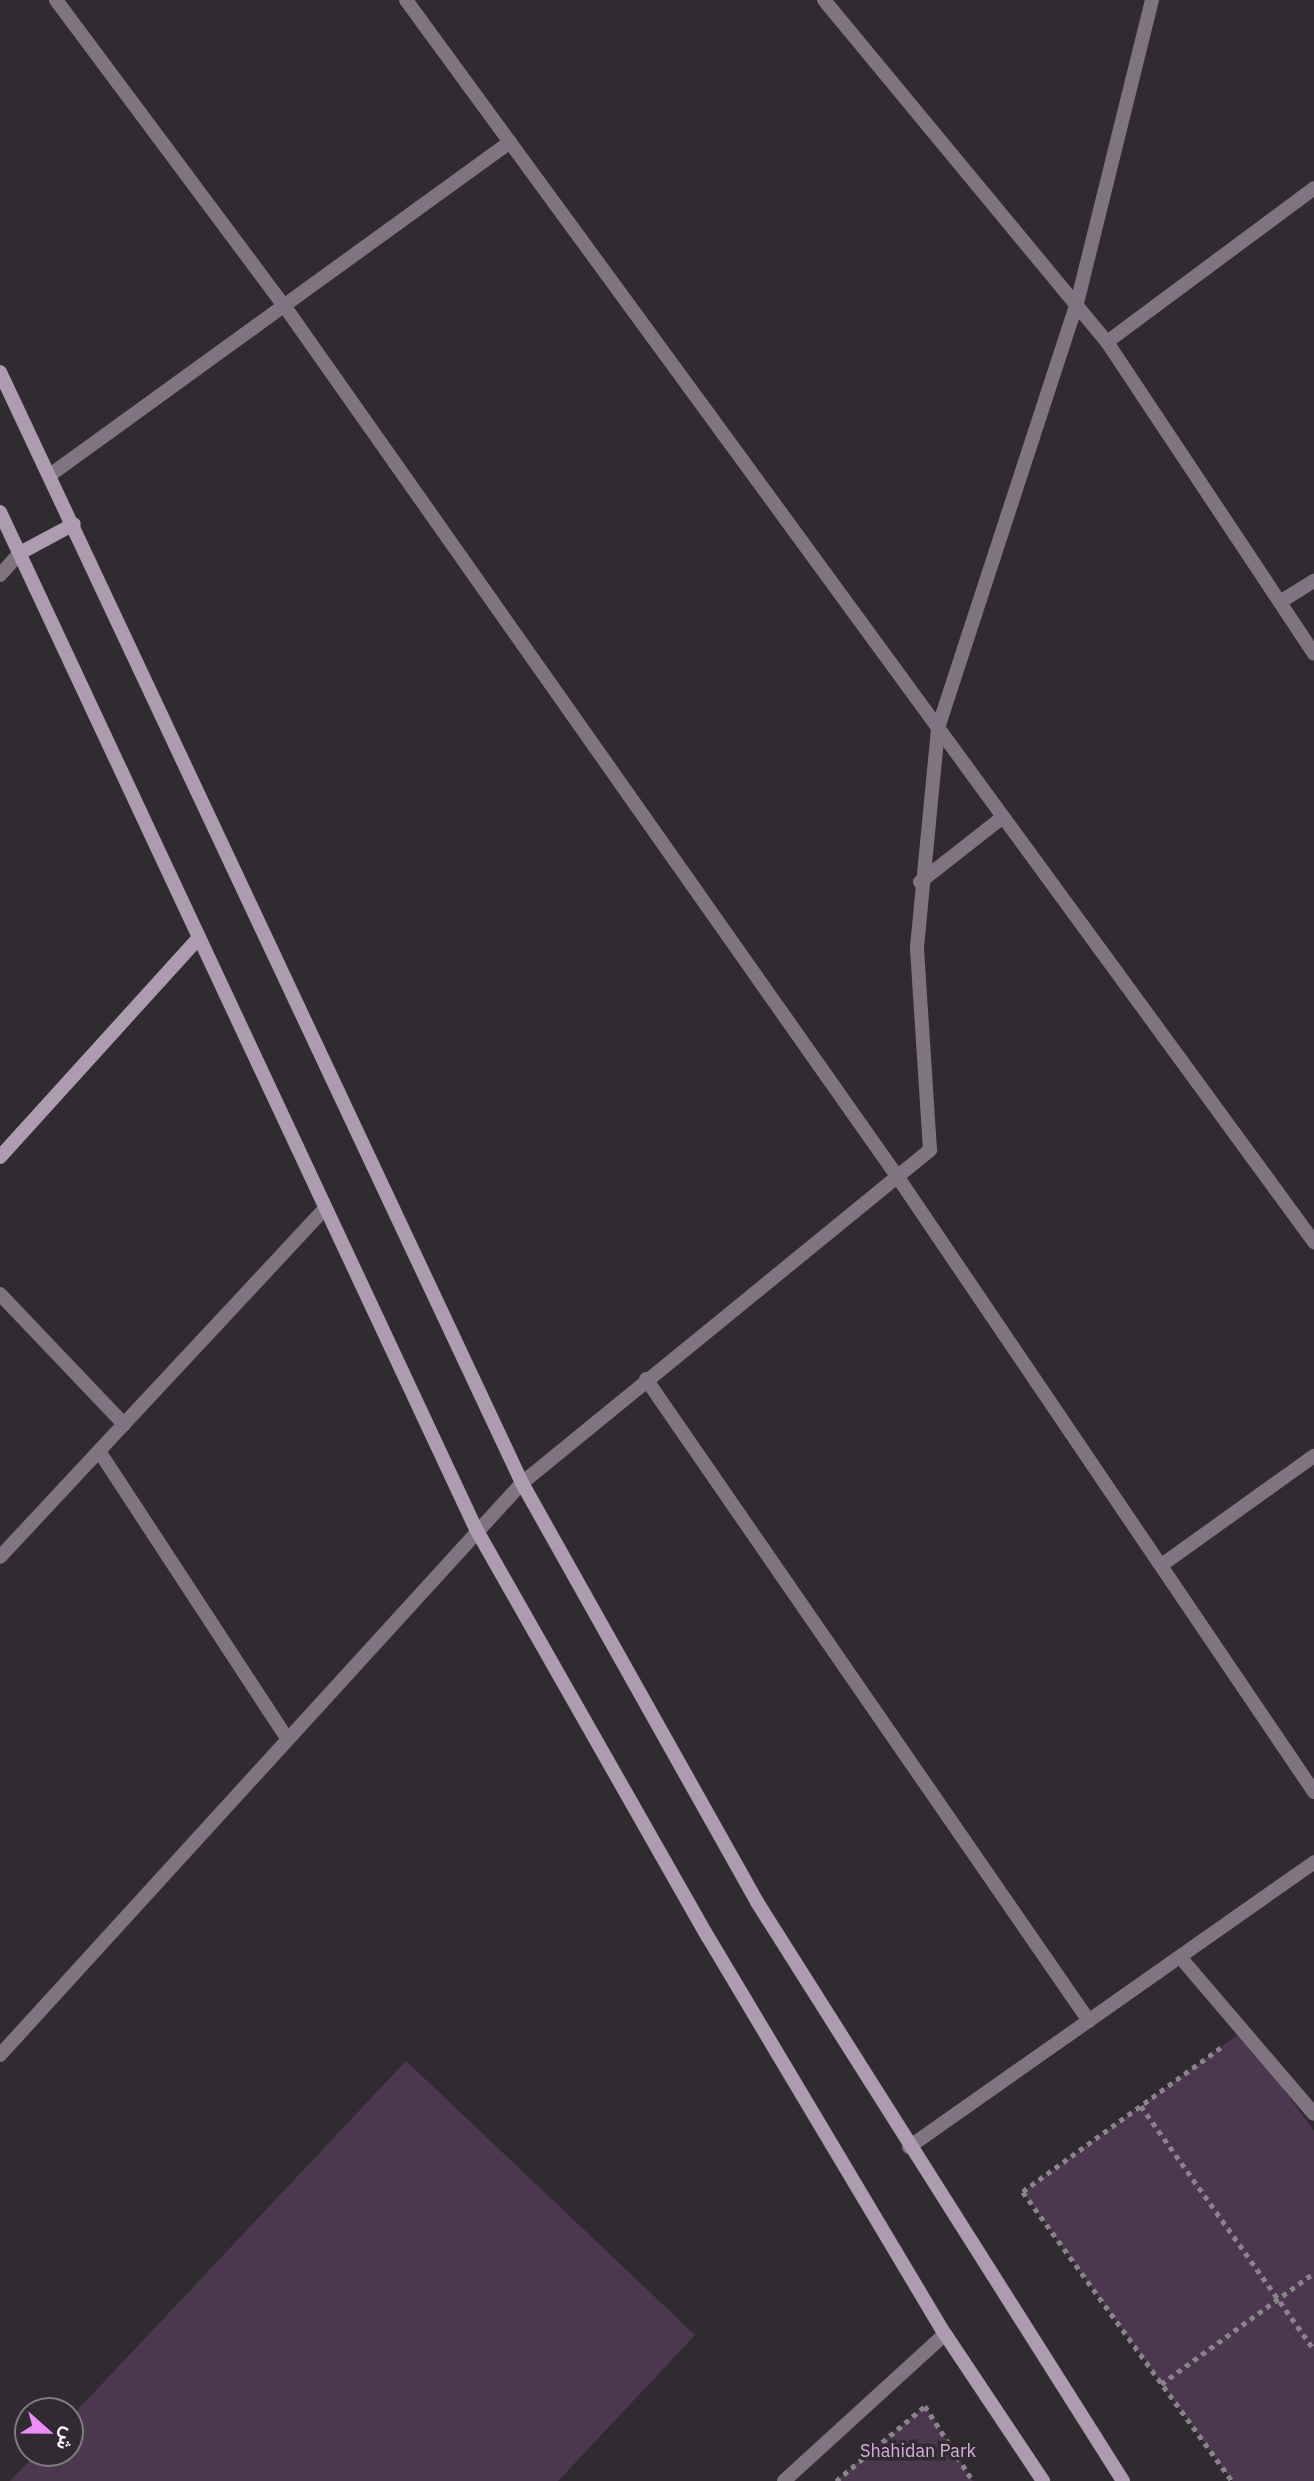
<!DOCTYPE html>
<html>
<head>
<meta charset="utf-8">
<style>
	body { margin:0 }
	#map { position:relative; width:1314px; height:2481px; overflow:hidden; background:#302b31; font-family:"IBM Plex Sans",Vazirmatn,sans-serif }
	div>[style] { position:absolute }
	.green>* { inset:0; background:#4c384e }
	.path>* { height:4.5px; margin-top:-2.25px; transform-origin:0; background:repeating-linear-gradient(90deg,#888489 0 5px,transparent 0 10px) }
	.street>* { height:14px; margin:-7px; padding:0 7px; transform-origin:7px; border-radius:7px; background:#7f7480 }
	.secondary>* { height:14px; margin:-7px; padding:0 7px; transform-origin:7px; border-radius:7px; background:#ad9caf }
	span { translate:-50% -50%; white-space:nowrap; text-align:center; line-height:1.15; -webkit-text-stroke:7px #302b31; paint-order:stroke }
	.park-label { font-size:18px; color:#d9afdd }
	.north { position:absolute; left:14px; top:2397px; width:70px; height:70px; box-sizing:border-box; background:#302b31; border:2px solid #7f7b80; border-radius:50%; rotate:111deg; font-size:19px; font-weight:700; line-height:28px; text-align:center; color:#f5f2f6 }
	.north::after { content:''; display:block; margin:auto; width:24px; height:32px; background:#ee8cf9; clip-path:polygon(50% 0,100% 100%,50% 72%,0 100%) }
</style>
</head>
<body>
<div id="map">
	<div class="green">
		<i style="clip-path:polygon(1242px 2032px,1314px 2131px,1314px 2481px,1232px 2481px,1023px 2192px)"></i>
		<i style="clip-path:polygon(406px 2061px,695px 2335px,558px 2481px,10px 2481px,37px 2453px,70px 2453px,70px 2418px)"></i>
		<i style="clip-path:polygon(925px 2406px,973px 2481px,836px 2481px)"></i>
	</div>
	<div class="path">
		<i style="left:1221px;top:2048px;width:245px;rotate:144deg"></i>
		<i style="left:1023px;top:2192px;width:357px;rotate:54.1deg"></i>
		<i style="left:1141px;top:2106px;width:298px;rotate:54.6deg"></i>
		<i style="left:1161px;top:2384px;width:189px;rotate:-36deg"></i>
		<i style="left:836px;top:2481px;width:116px;rotate:-40.1deg"></i>
		<i style="left:925px;top:2406px;width:89px;rotate:57.4deg"></i>
	</div>
	<div class="street">
		<i style="left:56px;top:0;width:379px;rotate:53.3deg"></i>
		<i style="left:283px;top:304px;width:1066px;rotate:54.85deg"></i>
		<i style="left:897px;top:1176px;width:744px;rotate:55.9deg"></i>
		<i style="left:406px;top:0;width:1539px;rotate:53.83deg"></i>
		<i style="left:824px;top:0;width:444px;rotate:50.4deg"></i>
		<i style="left:1107px;top:342px;width:374px;rotate:56.4deg"></i>
		<i style="left:1107px;top:342px;width:258px;rotate:-36.6deg"></i>
		<i style="left:50px;top:475px;width:568px;rotate:-35.9deg"></i>
		<i style="left:0;top:575px;width:30px;rotate:-48deg"></i>
		<i style="left:1280px;top:602px;width:40px;rotate:-32deg"></i>
		<i style="left:920px;top:882px;width:105px;rotate:-38.1deg"></i>
		<i style="left:0;top:1294px;width:180px;rotate:46.4deg"></i>
		<i style="left:646px;top:1379px;width:780px;rotate:55.39deg"></i>
		<i style="left:99px;top:1451px;width:343px;rotate:56.8deg"></i>
		<i style="left:0;top:1557px;width:473px;rotate:-47deg"></i>
		<i style="left:1163px;top:1564px;width:186px;rotate:-35.6deg"></i>
		<i style="left:1180px;top:1957px;width:206px;rotate:49.5deg"></i>
		<i style="left:0;top:2055px;width:774px;rotate:-47.62deg"></i>
		<i style="left:522px;top:1483px;width:527px;rotate:-39.22deg"></i>
		<i style="left:930px;top:1150px;width:203px;rotate:-93.7deg"></i>
		<i style="left:917px;top:947px;width:220px;rotate:-84.5deg"></i>
		<i style="left:938px;top:728px;width:447px;rotate:-71.9deg"></i>
		<i style="left:1077px;top:303px;width:312px;rotate:-76.1deg"></i>
		<i style="left:909px;top:2147px;width:495px;rotate:-35.1deg"></i>
		<i style="left:784px;top:2481px;width:218px;rotate:-42.4deg"></i>
	</div>
	<div class="secondary">
		<i style="left:0;top:372px;width:1228px;rotate:64.83deg"></i>
		<i style="left:522px;top:1483px;width:480px;rotate:60.7deg"></i>
		<i style="left:757px;top:1902px;width:685px;rotate:57.7deg"></i>
		<i style="left:0;top:512px;width:1123px;rotate:64.92deg"></i>
		<i style="left:476px;top:1529px;width:469px;rotate:60.4deg"></i>
		<i style="left:708px;top:1937px;width:462px;rotate:59.2deg"></i>
		<i style="left:945px;top:2334px;width:177px;rotate:56.3deg"></i>
		<i style="left:20px;top:553px;width:61px;rotate:-28.2deg"></i>
		<i style="left:0;top:1157px;width:293px;rotate:-47.8deg"></i>
	</div>
	<div class="park-label">
		<span style="left:918px;top:2451px">Shahidan Park</span>
	</div>
	<div class="north">ش</div>
</div>
</body>
</html>
